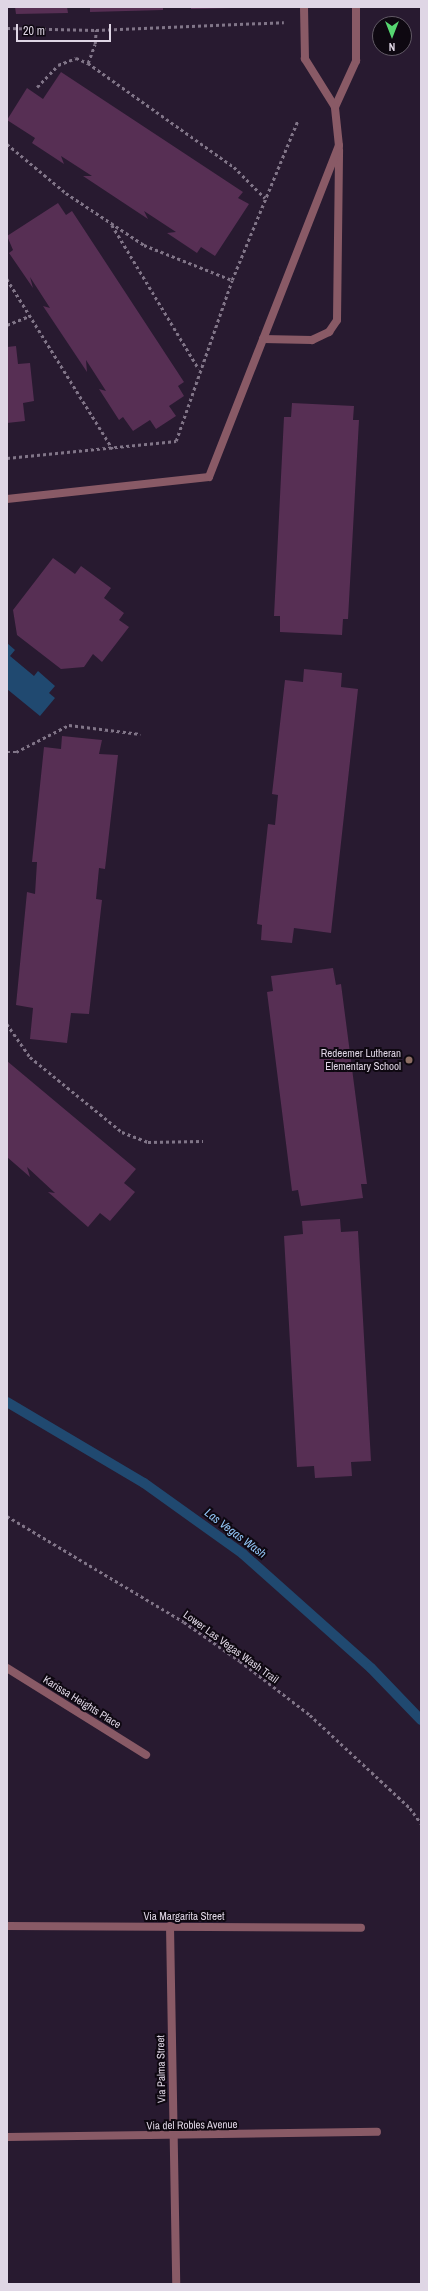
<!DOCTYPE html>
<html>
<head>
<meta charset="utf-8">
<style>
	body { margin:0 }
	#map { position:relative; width:428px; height:2291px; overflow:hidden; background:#281a30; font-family:"Archivo Narrow",sans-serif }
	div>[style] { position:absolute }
	.water>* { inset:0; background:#204970 }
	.stream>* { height:10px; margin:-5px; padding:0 5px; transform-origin:5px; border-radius:5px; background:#204970 }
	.building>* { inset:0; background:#572f54 }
	.path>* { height:2.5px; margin-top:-1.25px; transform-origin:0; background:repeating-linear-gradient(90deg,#817588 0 3px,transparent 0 6px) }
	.service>* { height:8px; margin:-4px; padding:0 4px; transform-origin:4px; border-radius:4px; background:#895a66 }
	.minor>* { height:8px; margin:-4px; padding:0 4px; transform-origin:4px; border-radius:4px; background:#895a66 }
	.dots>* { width:11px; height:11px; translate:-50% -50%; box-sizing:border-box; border:2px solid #0e0811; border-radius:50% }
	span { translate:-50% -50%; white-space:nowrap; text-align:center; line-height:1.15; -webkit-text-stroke:4px #0e0811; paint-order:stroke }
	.poi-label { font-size:11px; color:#dfd6e5 }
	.right { translate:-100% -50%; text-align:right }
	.street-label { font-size:11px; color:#dfd6e5 }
	.water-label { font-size:12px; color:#92c4f5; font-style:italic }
	.frame { position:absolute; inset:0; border:8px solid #dfd6e5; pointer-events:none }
	.north { position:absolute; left:372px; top:16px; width:40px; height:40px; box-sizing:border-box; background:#0e0811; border:1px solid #625a66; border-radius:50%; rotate:180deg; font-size:11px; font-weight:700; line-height:16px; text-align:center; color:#dfd6e5 }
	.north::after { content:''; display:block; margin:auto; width:14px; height:18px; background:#56d671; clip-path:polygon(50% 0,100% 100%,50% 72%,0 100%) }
	.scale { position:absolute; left:16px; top:24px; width:95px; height:18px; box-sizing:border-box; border:2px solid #dfd6e5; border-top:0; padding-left:5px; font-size:12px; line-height:14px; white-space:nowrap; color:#dfd6e5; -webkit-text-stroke:3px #0e0811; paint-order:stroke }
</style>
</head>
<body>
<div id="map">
	<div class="water">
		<i style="clip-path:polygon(7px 643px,15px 650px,10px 656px,34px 676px,38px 671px,55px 686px,49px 693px,55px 698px,40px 716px,7px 689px)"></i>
	</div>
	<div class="stream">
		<i style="left:7px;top:1402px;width:159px;rotate:30.6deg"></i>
		<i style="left:144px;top:1483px;width:122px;rotate:35.6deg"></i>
		<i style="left:243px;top:1554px;width:171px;rotate:41.7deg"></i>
		<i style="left:371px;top:1668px;width:72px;rotate:46.1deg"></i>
	</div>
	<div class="building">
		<i style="clip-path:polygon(15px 7px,67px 7px,68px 13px,16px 14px)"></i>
		<i style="clip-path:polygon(90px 7px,163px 7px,163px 10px,90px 12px)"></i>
		<i style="clip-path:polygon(191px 7px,232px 7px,232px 8px,191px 9px)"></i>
		<i style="clip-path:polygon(61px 72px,243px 192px,238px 198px,249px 204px,215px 256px,201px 247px,197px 253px,167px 233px,176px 232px,144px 211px,148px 219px,83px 176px,92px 176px,61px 156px,64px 164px,32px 143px,35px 138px,7px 120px,27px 88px,43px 99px)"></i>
		<i style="clip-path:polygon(58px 203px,66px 215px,72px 211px,184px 382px,178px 386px,184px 396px,169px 406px,176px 416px,156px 429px,150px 420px,133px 431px,123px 417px,119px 420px,99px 389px,106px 391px,86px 360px,87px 372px,43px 306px,50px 308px,30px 277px,33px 288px,9px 253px,13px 250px,7px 236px)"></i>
		<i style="clip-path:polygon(16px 346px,18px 364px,30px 363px,34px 401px,23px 403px,25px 421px,7px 423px,7px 347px)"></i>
		<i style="clip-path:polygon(292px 403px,354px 406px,353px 420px,359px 420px,348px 619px,343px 619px,342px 635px,280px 632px,280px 616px,274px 616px,284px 417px,291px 417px)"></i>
		<i style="clip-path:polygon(53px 558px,75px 574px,81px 566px,111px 588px,104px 598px,124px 613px,119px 620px,129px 627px,102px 662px,93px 654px,84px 667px,61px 669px,17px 635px,13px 610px)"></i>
		<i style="clip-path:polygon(304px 669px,342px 673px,341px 687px,358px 689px,331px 933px,294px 928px,292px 943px,261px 940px,262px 925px,257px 924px,268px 824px,275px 825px,278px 795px,272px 794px,285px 680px,303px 682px)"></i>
		<i style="clip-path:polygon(62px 736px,102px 740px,99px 754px,118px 755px,105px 869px,99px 868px,96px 899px,102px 900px,89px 1014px,71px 1013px,67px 1043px,30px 1039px,33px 1008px,16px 1005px,27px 892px,35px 894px,37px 862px,32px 862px,44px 747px,61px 749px)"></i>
		<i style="clip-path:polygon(333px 968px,336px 985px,341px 984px,367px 1184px,361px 1184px,363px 1198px,301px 1206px,298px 1190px,292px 1191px,267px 992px,273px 991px,271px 976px)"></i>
		<i style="clip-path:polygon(7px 1061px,136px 1169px,124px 1183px,135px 1192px,110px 1221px,100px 1213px,88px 1227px,48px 1192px,55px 1193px,27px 1167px,30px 1177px,7px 1157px)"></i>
		<i style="clip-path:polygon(340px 1219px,341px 1232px,358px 1231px,371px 1461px,351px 1462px,352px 1476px,315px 1478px,314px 1466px,297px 1467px,284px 1236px,303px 1234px,302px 1221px)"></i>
	</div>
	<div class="path">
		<i style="left:7px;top:28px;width:89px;rotate:1.3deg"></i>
		<i style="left:96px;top:30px;width:188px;rotate:-2.4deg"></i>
		<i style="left:88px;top:63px;width:20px;rotate:-70deg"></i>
		<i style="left:95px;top:44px;width:14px;rotate:-86deg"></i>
		<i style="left:37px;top:87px;width:30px;rotate:-46deg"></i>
		<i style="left:58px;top:65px;width:19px;rotate:-21deg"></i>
		<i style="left:76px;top:58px;width:13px;rotate:23deg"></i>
		<i style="left:88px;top:63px;width:179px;rotate:35.5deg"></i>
		<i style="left:234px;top:167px;width:44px;rotate:45deg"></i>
		<i style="left:7px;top:144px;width:77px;rotate:39.7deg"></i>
		<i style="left:66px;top:193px;width:94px;rotate:33.7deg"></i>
		<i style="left:144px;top:245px;width:95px;rotate:21.7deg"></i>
		<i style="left:112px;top:225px;width:168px;rotate:58.9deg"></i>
		<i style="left:7px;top:279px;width:200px;rotate:58.1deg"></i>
		<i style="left:7px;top:325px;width:24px;rotate:-22deg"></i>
		<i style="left:7px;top:458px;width:170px;rotate:-5.7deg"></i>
		<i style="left:176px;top:441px;width:170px;rotate:-70.8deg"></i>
		<i style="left:232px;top:280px;width:173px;rotate:-67.6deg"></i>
		<i style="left:7px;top:752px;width:9px"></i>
		<i style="left:16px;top:752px;width:59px;rotate:-27deg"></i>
		<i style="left:69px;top:725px;width:72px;rotate:7.2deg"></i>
		<i style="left:7px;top:1024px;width:40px;rotate:55.1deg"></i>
		<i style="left:30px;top:1057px;width:119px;rotate:39.2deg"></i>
		<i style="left:122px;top:1132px;width:28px;rotate:21deg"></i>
		<i style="left:148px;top:1142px;width:55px;rotate:-1deg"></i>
		<i style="left:7px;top:1516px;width:206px;rotate:30.9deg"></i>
		<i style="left:184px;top:1622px;width:68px;rotate:34.9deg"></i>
		<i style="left:240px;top:1661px;width:88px;rotate:37.6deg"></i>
		<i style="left:310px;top:1715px;width:137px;rotate:42.9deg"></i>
		<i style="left:410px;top:1808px;width:19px;rotate:54deg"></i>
	</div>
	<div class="service">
		<i style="left:335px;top:107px;width:51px;rotate:-65.5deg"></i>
		<i style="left:356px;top:61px;width:54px;rotate:-90deg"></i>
		<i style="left:263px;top:339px;width:49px;rotate:1.2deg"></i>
		<i style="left:312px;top:340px;width:19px;rotate:-25deg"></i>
		<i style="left:329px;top:332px;width:14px;rotate:-56deg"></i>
		<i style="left:337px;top:320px;width:170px;rotate:-89.3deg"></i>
		<i style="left:7px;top:499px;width:203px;rotate:-6.2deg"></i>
		<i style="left:209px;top:477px;width:356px;rotate:-68.6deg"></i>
		<i style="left:339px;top:146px;width:39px;rotate:-96deg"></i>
		<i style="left:335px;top:107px;width:57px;rotate:-122deg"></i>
		<i style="left:305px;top:59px;width:52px;rotate:-91.1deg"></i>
	</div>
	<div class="minor">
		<i style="left:7px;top:1668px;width:164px;rotate:32deg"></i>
		<i style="left:7px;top:1926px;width:354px;rotate:0.3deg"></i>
		<i style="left:170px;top:1926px;width:358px;rotate:89deg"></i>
		<i style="left:7px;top:2137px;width:370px;rotate:-0.8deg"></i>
	</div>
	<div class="dots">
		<i style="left:409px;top:1060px;background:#8d6e63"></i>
	</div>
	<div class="poi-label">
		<span class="right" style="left:401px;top:1060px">Redeemer Lutheran<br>Elementary School</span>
	</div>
	<div class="street-label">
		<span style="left:231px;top:1647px;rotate:36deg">Lower Las Vegas Wash Trail</span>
		<span style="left:82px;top:1702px;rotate:32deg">Karissa Heights Place</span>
		<span style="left:184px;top:1916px">Via Margarita Street</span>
		<span style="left:161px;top:2069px;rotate:-91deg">Via Palma Street</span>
		<span style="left:192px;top:2125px;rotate:-1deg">Via del Robles Avenue</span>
	</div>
	<div class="water-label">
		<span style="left:235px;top:1534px;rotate:37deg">Las Vegas Wash</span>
	</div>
	<div class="frame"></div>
	<div class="north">N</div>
	<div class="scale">20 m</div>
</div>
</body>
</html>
